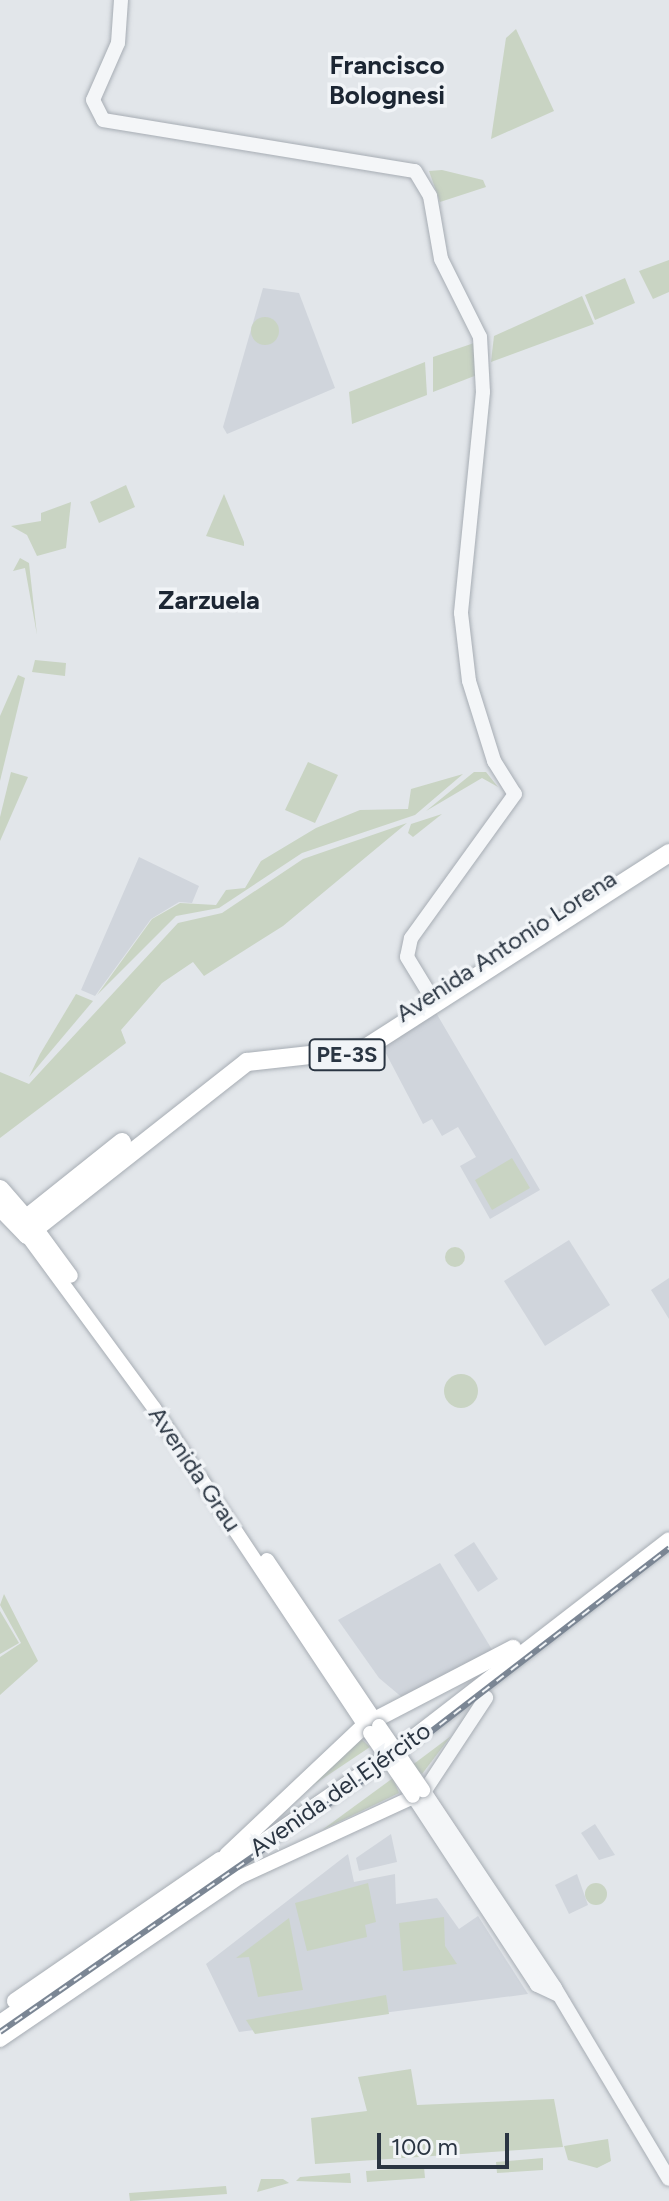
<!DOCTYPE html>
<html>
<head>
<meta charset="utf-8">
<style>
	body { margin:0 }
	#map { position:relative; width:669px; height:2201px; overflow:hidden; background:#e2e6ea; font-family:Figtree,sans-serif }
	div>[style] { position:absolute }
	.built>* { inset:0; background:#d0d5dc }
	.green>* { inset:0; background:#c9d4c3 }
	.round { border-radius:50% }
	.roads { filter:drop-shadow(0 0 2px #a7adb4) drop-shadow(0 0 2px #a7adb4) }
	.tertiary>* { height:14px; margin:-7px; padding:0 7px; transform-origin:7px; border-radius:7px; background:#f4f6f8 }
	.secondary>* { height:14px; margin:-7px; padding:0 7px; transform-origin:7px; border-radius:7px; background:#fff }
	.primary>* { height:16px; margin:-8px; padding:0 8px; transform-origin:8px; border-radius:8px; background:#fff }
	.trunk>* { height:18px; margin:-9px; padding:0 9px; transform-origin:9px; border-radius:9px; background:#fff }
	.rail>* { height:6px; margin-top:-3px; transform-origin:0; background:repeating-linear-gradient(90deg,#f1f4f7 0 9px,#7b8694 0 18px); box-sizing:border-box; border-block:2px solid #7b8694 }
	.bridges { filter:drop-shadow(0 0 2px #a7adb4) drop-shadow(0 0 2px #a7adb4) }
	.secondary-bridge>* { height:14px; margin:-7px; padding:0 7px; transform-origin:7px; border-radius:7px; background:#fff }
	span { translate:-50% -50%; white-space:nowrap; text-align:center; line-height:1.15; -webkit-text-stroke:7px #f1f4f7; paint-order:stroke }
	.shield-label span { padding:2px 6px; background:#f1f4f7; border:2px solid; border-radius:6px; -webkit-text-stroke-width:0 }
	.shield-label { font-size:22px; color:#2a3542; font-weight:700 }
	.street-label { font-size:24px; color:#2a3542 }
	.neighbourhood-label { font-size:26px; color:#1c2633; font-weight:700 }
	.scale { position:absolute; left:377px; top:2133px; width:132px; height:36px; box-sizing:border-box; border:4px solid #2a3542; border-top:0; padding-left:10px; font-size:24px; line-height:28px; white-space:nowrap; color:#2a3542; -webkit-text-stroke:6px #f1f4f7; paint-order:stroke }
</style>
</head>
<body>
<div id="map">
	<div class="built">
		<i style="clip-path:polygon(263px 288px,299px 293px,335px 388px,227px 434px,223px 427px)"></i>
		<i style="clip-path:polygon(139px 857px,199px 886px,192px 903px,179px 902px,151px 919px,95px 996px,81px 990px)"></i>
		<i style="clip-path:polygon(435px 1011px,540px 1190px,490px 1219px,460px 1166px,476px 1157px,458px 1127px,442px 1136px,432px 1119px,423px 1124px,381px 1044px)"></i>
		<i style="clip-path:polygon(569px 1240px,610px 1305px,545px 1346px,504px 1281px)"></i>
		<i style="clip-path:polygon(669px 1278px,669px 1319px,651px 1290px)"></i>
		<i style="clip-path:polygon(474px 1542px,498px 1579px,478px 1592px,454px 1555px)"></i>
		<i style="clip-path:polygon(440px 1563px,494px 1653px,404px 1699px,379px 1678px,338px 1620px)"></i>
		<i style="clip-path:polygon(595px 1824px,615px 1855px,599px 1860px,581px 1833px)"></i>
		<i style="clip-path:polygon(391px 1834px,397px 1862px,359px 1871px,356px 1858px)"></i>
		<i style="clip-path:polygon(348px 1854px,354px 1882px,395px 1874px,396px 1904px,437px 1898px,459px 1929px,478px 1916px,528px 1994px,239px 2032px,206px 1964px)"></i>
		<i style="clip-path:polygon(577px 1874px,588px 1905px,569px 1914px,555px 1885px)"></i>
	</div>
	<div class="green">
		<i style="clip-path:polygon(516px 29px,554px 111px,491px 139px,506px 38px)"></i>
		<i style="clip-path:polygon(442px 170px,483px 180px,486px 187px,440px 202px,429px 171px)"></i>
		<i style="clip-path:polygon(669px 260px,669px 292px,653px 299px,639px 271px)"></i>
		<i style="clip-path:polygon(625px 278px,635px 303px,595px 320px,585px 295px)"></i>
		<i style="clip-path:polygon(582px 296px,594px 324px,491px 362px,494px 336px)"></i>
		<i class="round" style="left:251px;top:317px;width:28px;height:28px"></i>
		<i style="clip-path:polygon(477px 342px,477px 375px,433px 392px,433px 357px)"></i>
		<i style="clip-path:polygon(425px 362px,427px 395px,352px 424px,349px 392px)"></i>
		<i style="clip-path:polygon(126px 485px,135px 507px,99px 523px,90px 502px)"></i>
		<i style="clip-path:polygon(224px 494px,244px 542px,244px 546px,206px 536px)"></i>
		<i style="clip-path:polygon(71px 502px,66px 548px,37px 556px,27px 535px,11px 526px,41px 521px,41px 513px)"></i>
		<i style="clip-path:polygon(20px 558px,29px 563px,37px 635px,25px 568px,13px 571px)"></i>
		<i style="clip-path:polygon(35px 660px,66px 663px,65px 676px,32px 672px)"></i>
		<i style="clip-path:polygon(18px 675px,25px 678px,0 781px,0 716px)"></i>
		<i style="clip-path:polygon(308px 762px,338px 775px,315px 823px,285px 810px)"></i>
		<i style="clip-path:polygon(11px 772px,28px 777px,0 841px,0 817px)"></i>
		<i style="clip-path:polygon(474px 772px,486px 772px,498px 787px,482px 778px,426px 811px)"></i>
		<i style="clip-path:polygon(463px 774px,415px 815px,302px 853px,219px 908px,176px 916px,97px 995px,152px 919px,180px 903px,216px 905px,226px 890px,245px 888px,261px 861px,316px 828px,360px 810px,408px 809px,411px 789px)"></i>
		<i style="clip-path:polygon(442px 814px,413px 837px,408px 833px,411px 824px)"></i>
		<i style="clip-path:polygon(407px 823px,283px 926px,204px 976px,193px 962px,162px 983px,121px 1030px,126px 1043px,0 1138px,0 1072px,29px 1084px,178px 923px,222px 913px,303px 859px)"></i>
		<i style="clip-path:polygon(76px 994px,93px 1001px,29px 1077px,40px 1054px)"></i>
		<i style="clip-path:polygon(512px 1158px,530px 1188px,492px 1210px,475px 1180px)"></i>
		<i class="round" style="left:445px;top:1247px;width:20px;height:20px"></i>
		<i class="round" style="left:444px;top:1374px;width:34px;height:34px"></i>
		<i style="clip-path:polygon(4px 1594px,38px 1661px,0 1695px,0 1657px,21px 1643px,0 1605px)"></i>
		<i style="clip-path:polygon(0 1611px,19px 1643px,0 1654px)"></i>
		<i style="clip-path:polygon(451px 1736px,422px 1774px,411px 1766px)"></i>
		<i style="clip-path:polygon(359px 1737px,370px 1747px,288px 1802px)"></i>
		<i style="clip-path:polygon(393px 1778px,399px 1793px,322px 1830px)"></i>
		<i style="clip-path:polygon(368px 1883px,376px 1922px,365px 1925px,367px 1937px,307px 1951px,295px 1903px)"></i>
		<i class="round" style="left:585px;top:1883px;width:22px;height:22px"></i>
		<i style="clip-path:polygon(444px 1917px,445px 1946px,457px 1964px,403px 1971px,399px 1923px)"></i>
		<i style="clip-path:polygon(289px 1918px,303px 1990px,258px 1997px,249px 1957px,236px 1958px)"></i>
		<i style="clip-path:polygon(386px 1995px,389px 2014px,255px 2034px,246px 2020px)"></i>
		<i style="clip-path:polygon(411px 2069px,417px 2105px,554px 2099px,563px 2147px,315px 2164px,311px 2118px,367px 2111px,358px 2077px)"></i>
		<i style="clip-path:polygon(608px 2139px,611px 2161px,597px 2168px,568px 2160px,564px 2146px)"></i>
		<i style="clip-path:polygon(543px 2158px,543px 2170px,497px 2173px,496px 2162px)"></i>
		<i style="clip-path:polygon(424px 2167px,425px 2178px,367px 2182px,366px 2171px)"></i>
		<i style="clip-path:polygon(350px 2173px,351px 2183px,296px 2181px,300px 2177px)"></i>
		<i style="clip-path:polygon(261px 2179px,283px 2179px,289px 2183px,257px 2192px)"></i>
		<i style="clip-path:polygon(226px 2186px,227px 2194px,130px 2201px,129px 2193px)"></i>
	</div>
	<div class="roads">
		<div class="tertiary">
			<i style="left:121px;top:0;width:43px;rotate:94deg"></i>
			<i style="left:118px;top:43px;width:62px;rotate:113.7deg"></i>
			<i style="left:93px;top:100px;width:22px;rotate:63deg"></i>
			<i style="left:103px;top:120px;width:316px;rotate:9.3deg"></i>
			<i style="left:415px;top:171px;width:29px;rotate:59deg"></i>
			<i style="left:430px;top:196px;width:64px;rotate:80.1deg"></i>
			<i style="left:441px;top:259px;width:87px;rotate:63.4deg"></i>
			<i style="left:480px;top:337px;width:55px;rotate:86.9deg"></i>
			<i style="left:483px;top:392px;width:222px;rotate:95.7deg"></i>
			<i style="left:461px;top:613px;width:68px;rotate:83.3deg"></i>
			<i style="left:469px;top:681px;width:84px;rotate:72.6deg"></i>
			<i style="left:494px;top:761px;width:39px;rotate:58deg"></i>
			<i style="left:515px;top:794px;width:178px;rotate:125.8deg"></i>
			<i style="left:411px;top:938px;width:19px;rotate:102deg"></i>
			<i style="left:407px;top:957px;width:54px;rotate:58.7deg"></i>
			<i style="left:423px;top:1790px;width:238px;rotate:56.3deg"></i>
			<i style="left:555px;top:1988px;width:222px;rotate:59.2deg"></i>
			<i style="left:424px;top:1792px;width:113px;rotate:-56.6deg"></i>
			<i style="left:413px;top:1796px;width:226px;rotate:56.7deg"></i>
			<i style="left:537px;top:1985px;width:23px;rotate:25deg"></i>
		</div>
		<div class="secondary">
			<i style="left:36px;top:1228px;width:59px;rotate:53.9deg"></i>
			<i style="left:27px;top:1235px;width:215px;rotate:53.7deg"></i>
			<i style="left:154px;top:1408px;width:389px;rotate:56.4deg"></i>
			<i style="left:267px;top:1560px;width:200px;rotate:56deg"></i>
			<i style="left:0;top:2040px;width:290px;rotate:-34.2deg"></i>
			<i style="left:240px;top:1877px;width:203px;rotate:-24.8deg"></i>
		</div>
		<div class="primary">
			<i style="left:227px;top:1855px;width:190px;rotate:-43.3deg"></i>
			<i style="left:365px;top:1725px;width:167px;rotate:-27.5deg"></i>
			<i style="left:15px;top:2001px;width:249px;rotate:-34.5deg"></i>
			<i style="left:0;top:2023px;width:484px;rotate:-34.5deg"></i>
			<i style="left:399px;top:1749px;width:341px;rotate:-37.7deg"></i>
		</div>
		<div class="trunk">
			<i style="left:0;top:1189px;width:35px;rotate:49deg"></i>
			<i style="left:0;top:1207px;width:39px;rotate:46deg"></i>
			<i style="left:27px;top:1235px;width:280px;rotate:-38.2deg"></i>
			<i style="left:247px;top:1062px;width:118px;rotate:-6.3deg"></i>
			<i style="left:364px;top:1049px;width:363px;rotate:-32.7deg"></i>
			<i style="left:18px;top:1225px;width:133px;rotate:-38.6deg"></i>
		</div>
	</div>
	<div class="rail">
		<i style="left:0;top:2032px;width:500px;rotate:-34.74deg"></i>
		<i style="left:411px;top:1747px;width:326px;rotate:-37.6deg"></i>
	</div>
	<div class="bridges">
		<div class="secondary-bridge">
			<i style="left:379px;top:1726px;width:78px;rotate:55.5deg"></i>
			<i style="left:370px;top:1733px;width:76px;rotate:55.7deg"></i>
		</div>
	</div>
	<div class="shield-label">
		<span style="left:347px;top:1055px">PE-3S</span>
	</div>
	<div class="street-label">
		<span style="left:506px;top:946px;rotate:-33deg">Avenida Antonio Lorena</span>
		<span style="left:195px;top:1469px;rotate:56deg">Avenida Grau</span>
		<span style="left:340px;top:1789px;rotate:-35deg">Avenida del Ejército</span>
	</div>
	<div class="neighbourhood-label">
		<span style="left:387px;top:81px">Francisco<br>Bolognesi</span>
		<span style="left:209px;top:601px">Zarzuela</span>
	</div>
	<div class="scale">100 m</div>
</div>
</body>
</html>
